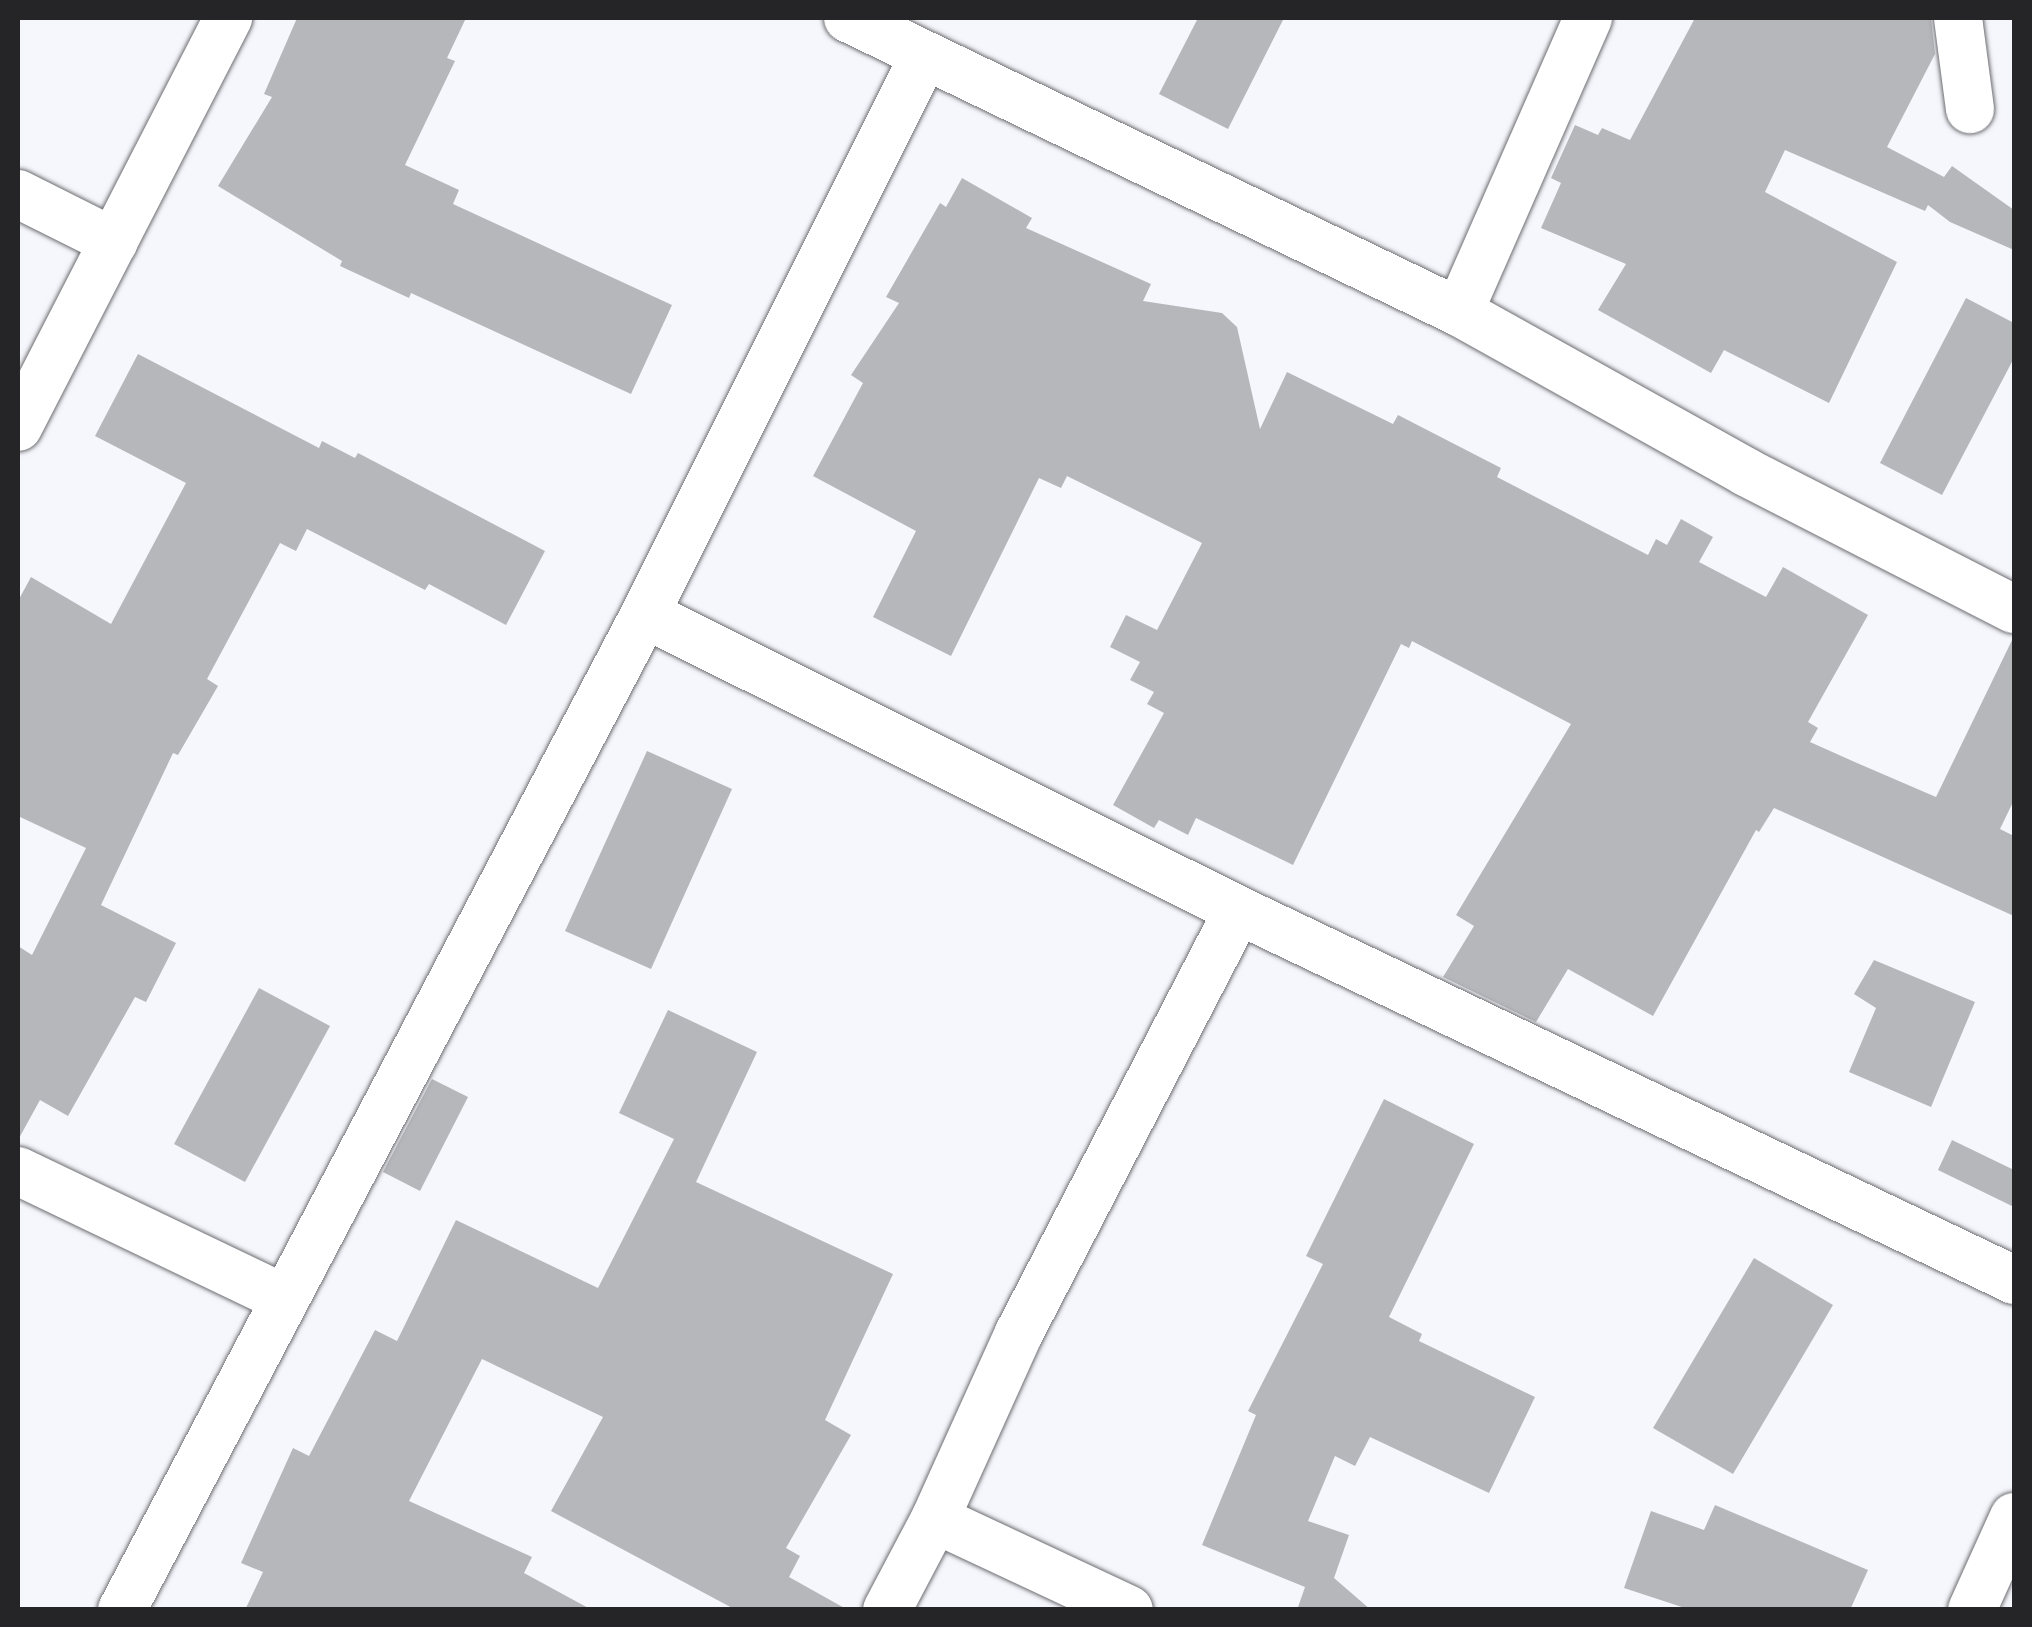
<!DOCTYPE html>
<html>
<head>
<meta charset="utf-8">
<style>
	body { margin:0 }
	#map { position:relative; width:2032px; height:1627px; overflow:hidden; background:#f6f7fc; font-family:Quicksand,sans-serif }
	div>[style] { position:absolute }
	.building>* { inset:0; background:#b6b7bb }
	.roads { filter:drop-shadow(0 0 2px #6d6d72) drop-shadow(0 0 2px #6d6d72) }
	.street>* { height:48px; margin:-24px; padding:0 24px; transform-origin:24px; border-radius:24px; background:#fff }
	span { translate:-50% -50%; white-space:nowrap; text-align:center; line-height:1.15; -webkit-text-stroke:8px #fff; paint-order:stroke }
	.frame { position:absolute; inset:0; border:20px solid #252527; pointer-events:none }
</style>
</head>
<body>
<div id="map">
	<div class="building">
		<i style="clip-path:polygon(297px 18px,466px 18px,447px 58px,455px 61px,405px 165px,459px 190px,453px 204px,672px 305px,631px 394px,411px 293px,409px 298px,340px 266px,342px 261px,218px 186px,272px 97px,264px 94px)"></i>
		<i style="clip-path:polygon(1198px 18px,1284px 18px,1228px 129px,1159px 94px)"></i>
		<i style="clip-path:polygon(1695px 18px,1931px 18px,1935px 54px,1887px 147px,1944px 177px,1952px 166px,2014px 210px,2014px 250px,1950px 222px,1928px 205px,1925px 211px,1785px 150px,1765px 192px,1897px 262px,1829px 403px,1724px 350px,1711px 373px,1598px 310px,1626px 264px,1541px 228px,1561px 183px,1551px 178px,1575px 125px,1598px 135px,1602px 128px,1630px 140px)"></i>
		<i style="clip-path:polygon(962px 178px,1032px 218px,1026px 228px,1151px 284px,1143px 301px,1222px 313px,1237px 327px,1260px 429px,1287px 372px,1393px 424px,1398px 415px,1501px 468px,1497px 477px,1648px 555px,1656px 539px,1667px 545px,1681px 519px,1713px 537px,1699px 562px,1766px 597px,1783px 567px,1868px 615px,1808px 722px,1818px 728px,1810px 742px,1857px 763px,1936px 797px,2014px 636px,2014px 800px,2000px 829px,2014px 836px,2014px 916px,1774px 808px,1759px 832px,1756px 830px,1653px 1016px,1568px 969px,1536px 1022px,1443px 977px,1474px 926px,1456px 915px,1571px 724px,1412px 641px,1409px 648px,1401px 644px,1293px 865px,1196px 818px,1188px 835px,1159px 820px,1154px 828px,1113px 805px,1164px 713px,1147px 704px,1154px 692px,1130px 680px,1140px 662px,1110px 647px,1126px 615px,1157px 630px,1202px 543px,1067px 476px,1061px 488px,1039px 478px,951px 656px,873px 617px,916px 531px,813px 476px,863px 383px,851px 375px,899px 303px,886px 297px,940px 203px,946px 207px)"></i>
		<i style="clip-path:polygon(1966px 298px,2014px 323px,2014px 358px,1942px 495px,1880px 463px)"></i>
		<i style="clip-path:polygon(138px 354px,319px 448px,322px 441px,355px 458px,358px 453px,545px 551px,506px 625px,429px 584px,425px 590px,307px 529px,296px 551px,280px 543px,207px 679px,218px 686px,178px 755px,173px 753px,101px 905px,176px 943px,146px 1002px,135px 997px,68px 1116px,40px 1100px,18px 1140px,18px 946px,32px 955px,86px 848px,18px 816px,18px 601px,31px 577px,111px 624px,186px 483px,95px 436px)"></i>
		<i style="clip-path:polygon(647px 751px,732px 789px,651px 969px,565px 931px)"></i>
		<i style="clip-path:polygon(1874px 960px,1975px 1002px,1931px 1107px,1849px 1072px,1876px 1008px,1854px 994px)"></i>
		<i style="clip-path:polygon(259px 988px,330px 1026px,245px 1182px,174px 1144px)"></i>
		<i style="clip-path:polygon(668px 1010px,757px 1052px,696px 1182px,893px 1274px,825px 1420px,851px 1435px,786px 1548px,800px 1556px,789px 1577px,848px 1610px,736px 1610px,551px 1511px,603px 1417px,482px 1359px,409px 1501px,532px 1557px,524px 1573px,592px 1610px,245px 1610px,263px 1572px,241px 1563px,293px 1448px,309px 1456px,375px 1330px,397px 1341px,456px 1220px,598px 1288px,674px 1139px,619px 1113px)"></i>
		<i style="clip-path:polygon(432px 1079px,468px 1097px,420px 1191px,383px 1172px)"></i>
		<i style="clip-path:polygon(1384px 1099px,1474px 1144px,1389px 1317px,1422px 1334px,1419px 1341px,1535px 1397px,1489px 1493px,1370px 1437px,1355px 1466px,1335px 1456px,1308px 1521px,1349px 1535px,1334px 1578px,1371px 1610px,1297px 1610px,1305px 1587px,1202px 1545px,1256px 1415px,1248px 1411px,1323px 1264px,1306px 1256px)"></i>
		<i style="clip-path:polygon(1952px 1140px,2014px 1170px,2014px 1207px,1938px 1170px)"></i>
		<i style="clip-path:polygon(1754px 1258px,1833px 1305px,1733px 1474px,1653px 1428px)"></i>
		<i style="clip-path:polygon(1715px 1505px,1868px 1570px,1850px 1610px,1691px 1610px,1624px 1588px,1651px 1511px,1704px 1530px)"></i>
	</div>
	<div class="roads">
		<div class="street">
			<i style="left:848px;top:18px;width:678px;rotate:25.7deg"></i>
			<i style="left:1459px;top:312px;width:329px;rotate:29.1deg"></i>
			<i style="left:1746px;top:472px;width:301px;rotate:27.1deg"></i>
			<i style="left:1958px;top:18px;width:92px;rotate:82.5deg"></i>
			<i style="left:18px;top:194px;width:107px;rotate:26.6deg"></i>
			<i style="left:1459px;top:312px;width:321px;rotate:-66.3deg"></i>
			<i style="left:18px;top:427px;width:460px;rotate:-62.8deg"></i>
			<i style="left:645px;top:614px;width:663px;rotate:26.53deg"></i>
			<i style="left:1238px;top:910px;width:860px;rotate:25.49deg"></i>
			<i style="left:18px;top:1171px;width:296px;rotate:25.6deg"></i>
			<i style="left:935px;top:1519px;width:204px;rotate:-65.7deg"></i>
			<i style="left:1019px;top:1333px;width:476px;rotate:-62.6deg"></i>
			<i style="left:122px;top:1610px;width:1125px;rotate:-62.3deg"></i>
			<i style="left:645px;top:614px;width:624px;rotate:-63.43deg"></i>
			<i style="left:887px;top:1610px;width:103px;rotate:-62.2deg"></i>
			<i style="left:935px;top:1519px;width:214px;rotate:25.1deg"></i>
			<i style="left:1972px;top:1610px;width:102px;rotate:-65.7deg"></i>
		</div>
	</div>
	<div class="frame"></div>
</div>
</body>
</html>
